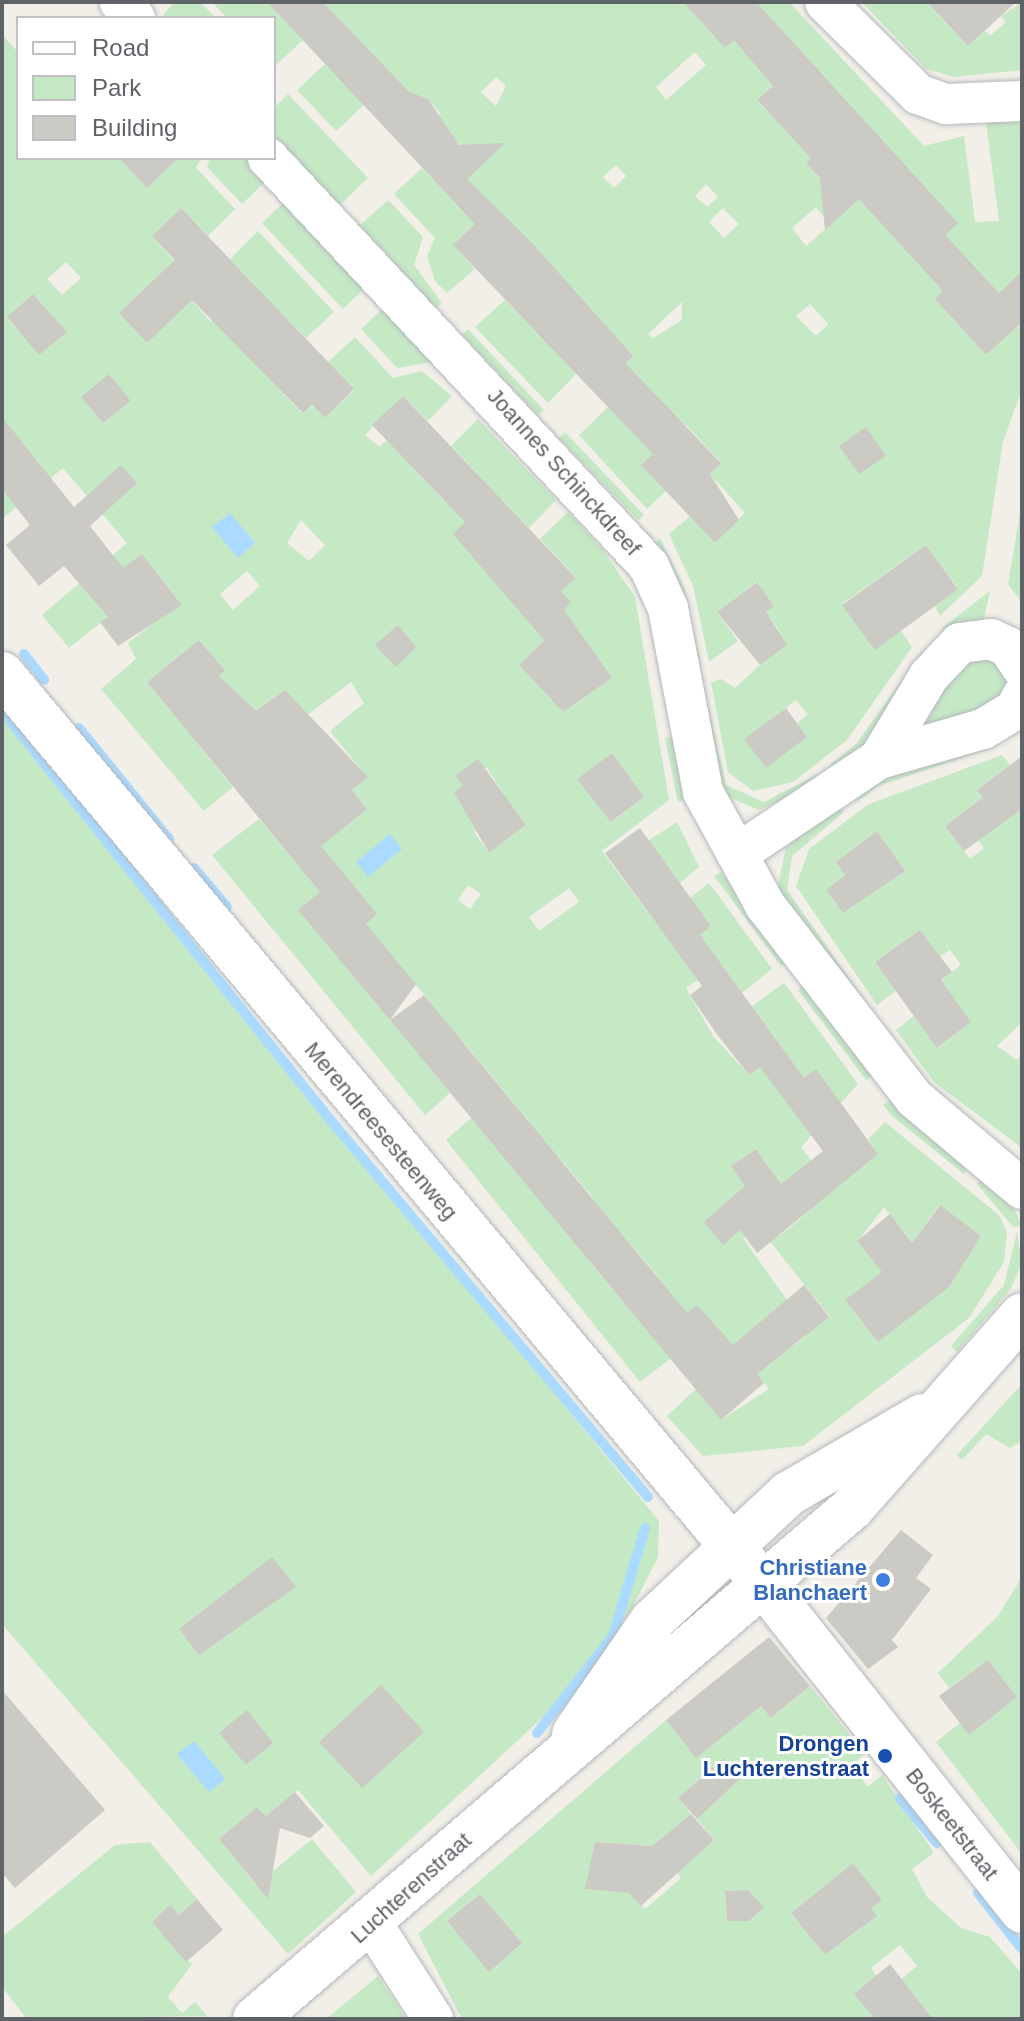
<!DOCTYPE html>
<html>
<head>
<meta charset="utf-8">
<style>
	body { margin:0 }
	#map { position:relative; width:1024px; height:2021px; overflow:hidden; background:#f1efe8; font-family:Helvetica,sans-serif }
	div>[style] { position:absolute }
	.green>* { inset:0; background:#c5e8c5 }
	.water>* { inset:0; background:#aadaff }
	.stream>* { height:10px; margin:-5px; padding:0 5px; transform-origin:5px; border-radius:5px; background:#aadaff }
	.building>* { inset:0; background:#cccac5 }
	.roads { filter:drop-shadow(0 0 2px #b5b8bc) drop-shadow(0 0 2px #b5b8bc) }
	.street>* { height:40px; margin:-20px; padding:0 20px; transform-origin:20px; border-radius:20px; background:#fff }
	.secondary>* { height:44px; margin:-22px; padding:0 22px; transform-origin:22px; border-radius:22px; background:#fff }
	.dots>* { width:22px; height:22px; translate:-50% -50%; box-sizing:border-box; border:4px solid #fff; border-radius:50% }
	span { translate:-50% -50%; white-space:nowrap; text-align:center; line-height:1.15; -webkit-text-stroke:6px #fff; paint-order:stroke }
	.street-label { font-size:22px; color:#5f6368 }
	.shop-label { font-size:22px; color:#366cbe; font-weight:700 }
	.right { translate:-100% -50%; text-align:right }
	.transit-label { font-size:22px; color:#164399; font-weight:700 }
	.frame { position:absolute; inset:0; border:4px solid #5f6368; pointer-events:none }
	.legend { position:absolute; left:16px; top:16px; width:260px; height:144px; box-sizing:border-box; background:#fff; border:2px solid #bfc1c3; margin:0; padding:10px 14px; list-style:none; font-size:24px; color:#5f6368 }
	.legend li { display:flex; align-items:center; gap:16px; height:40px }
	.legend b { width:40px; border:2px solid #bfc1c3 }
</style>
</head>
<body>
<div id="map">
	<div class="green">
		<i style="clip-path:polygon(174px 2px,200px 2px,216px 18px,161px 18px)"></i>
		<i style="clip-path:polygon(212px 2px,289px 2px,277px 13px,303px 40px,274px 67px,274px 18px,227px 18px)"></i>
		<i style="clip-path:polygon(evenodd,323px 2px,683px 2px,714px 36px,751px 2px,789px 2px,924px 146px,964px 136px,975px 222px,999px 221px,986px 122px,1022px 118px,1022px 293px,1011px 282px,999px 293px,972px 265px,935px 299px,986px 355px,1022px 322px,1022px 389px,1003px 442px,982px 576px,940px 616px,935px 606px,958px 588px,926px 545px,842px 604px,901px 631px,912px 647px,847px 740px,793px 782px,753px 791px,728px 772px,711px 683px,721px 679px,735px 688px,760px 665px,779px 631px,766px 612px,774px 605px,756px 582px,717px 612px,738px 641px,709px 662px,693px 586px,669px 534px,690px 516px,715px 543px,745px 513px,710px 474px,721px 462px,686px 425px,642px 464px,666px 491px,647px 509px,579px 435px,608px 407px,627px 426px,553px 350px,576px 374px,548px 403px,475px 327px,505px 300px,527px 322px,550px 299px,576px 293px,533px 244px,484px 216px,453px 245px,475px 269px,447px 293px,435px 281px,427px 256px,435px 238px,394px 194px,422px 168px,449px 196px,488px 153px,480px 144px,467px 152px,436px 120px,440px 113px,428px 99px,385px 85px,336px 131px,297px 90px,325px 64px,351px 90px,380px 62px,323px 2px,695px 52px,706px 65px,666px 100px,656px 87px,695px 52px,323px 2px,496px 77px,506px 86px,496px 106px,481px 92px,496px 77px,323px 2px,773px 86px,813px 92px,779px 123px,757px 101px,773px 86px,323px 2px,822px 148px,823px 182px,806px 163px,822px 148px,323px 2px,616px 165px,626px 176px,614px 188px,603px 177px,616px 165px,323px 2px,706px 184px,718px 197px,707px 207px,695px 196px,706px 184px,323px 2px,816px 207px,830px 225px,806px 246px,792px 228px,816px 207px,323px 2px,723px 208px,739px 224px,724px 238px,709px 222px,723px 208px,323px 2px,682px 302px,682px 320px,653px 338px,648px 334px,682px 302px,323px 2px,810px 304px,828px 324px,816px 336px,796px 316px,810px 304px,323px 2px,796px 700px,808px 715px,797px 723px,807px 737px,765px 767px,745px 739px,796px 700px)"></i>
		<i style="clip-path:polygon(862px 2px,948px 2px,937px 13px,968px 46px,985px 31px,990px 36px,1006px 22px,1001px 16px,1022px 2px,1022px 70px,954px 77px,926px 69px)"></i>
		<i style="clip-path:polygon(evenodd,2px 35px,18px 52px,18px 158px,119px 158px,147px 188px,176px 158px,201px 158px,196px 168px,235px 209px,208px 236px,181px 208px,152px 236px,188px 275px,178px 285px,211px 322px,255px 285px,230px 259px,258px 231px,334px 312px,306px 338px,281px 313px,279px 389px,302px 413px,312px 404px,325px 418px,354px 390px,328px 362px,355px 337px,393px 378px,422px 371px,452px 396px,428px 421px,403px 396px,365px 435px,379px 447px,387px 440px,446px 503px,477px 473px,451px 446px,478px 419px,556px 500px,529px 528px,503px 501px,486px 517px,545px 629px,571px 602px,561px 591px,576px 577px,540px 539px,568px 512px,603px 550px,635px 597px,669px 800px,602px 851px,677px 951px,711px 926px,690px 898px,709px 883px,772px 969px,742px 993px,721px 964px,686px 988px,713px 1036px,749px 1075px,783px 1049px,752px 1006px,784px 983px,858px 1084px,801px 1147px,831px 1187px,878px 1154px,868px 1139px,885px 1122px,1000px 1216px,1007px 1233px,1004px 1262px,969px 1318px,803px 1446px,703px 1456px,667px 1416px,696px 1389px,721px 1420px,769px 1389px,732px 1344px,670px 1359px,640px 1382px,446px 1140px,471px 1118px,497px 1148px,528px 1120px,461px 1039px,428px 1066px,450px 1093px,425px 1115px,212px 855px,259px 819px,295px 862px,367px 809px,352px 790px,367px 777px,330px 731px,364px 703px,351px 682px,306px 716px,285px 690px,256px 711px,250px 706px,200px 747px,233px 787px,204px 811px,101px 689px,136px 659px,128px 643px,180px 602px,142px 554px,89px 595px,108px 617px,69px 648px,42px 615px,127px 543px,63px 468px,2px 519px,2px 489px,39px 462px,2px 424px,2px 35px,66px 262px,81px 278px,62px 295px,47px 279px,66px 262px,2px 35px,143px 290px,147px 342px,119px 313px,143px 290px,2px 35px,33px 294px,67px 332px,40px 354px,7px 318px,33px 294px,2px 35px,109px 374px,131px 401px,103px 423px,82px 397px,109px 374px,2px 35px,301px 520px,325px 545px,309px 561px,287px 543px,301px 520px,2px 35px,247px 571px,260px 586px,233px 610px,220px 594px,247px 571px,2px 35px,559px 624px,612px 678px,563px 712px,519px 665px,559px 624px,2px 35px,199px 640px,225px 670px,174px 715px,147px 682px,199px 640px,2px 35px,612px 754px,644px 797px,612px 822px,578px 779px,612px 754px,2px 35px,487px 768px,506px 798px,455px 793px,463px 786px,455px 776px,487px 768px,2px 35px,511px 805px,526px 825px,489px 853px,474px 832px,511px 805px,2px 35px,468px 885px,481px 894px,470px 909px,458px 900px,468px 885px,2px 35px,569px 888px,579px 902px,539px 931px,529px 917px,569px 888px,2px 35px,391px 954px,431px 1003px,399px 1031px,364px 988px,391px 954px,2px 35px,756px 1149px,769px 1167px,744px 1183px,731px 1166px,756px 1149px,2px 35px,558px 1156px,593px 1198px,561px 1225px,525px 1183px,558px 1156px,2px 35px,779px 1186px,804px 1216px,779px 1236px,753px 1205px,779px 1186px,2px 35px,939px 1205px,981px 1236px,950px 1277px,910px 1246px,939px 1205px,2px 35px,884px 1207px,910px 1240px,877px 1265px,858px 1241px,884px 1207px,2px 35px,757px 1225px,829px 1316px,809px 1331px,743px 1238px,757px 1225px,2px 35px,622px 1234px,657px 1276px,625px 1304px,589px 1261px,622px 1234px,2px 35px,921px 1308px,878px 1342px,853px 1310px,921px 1308px,2px 35px,783px 1309px,806px 1336px,793px 1346px,777px 1326px,783px 1309px)"></i>
		<i style="clip-path:polygon(288px 94px,368px 178px,339px 206px,274px 137px,274px 108px)"></i>
		<i style="clip-path:polygon(210px 158px,254px 158px,271px 176px,242px 204px,207px 167px)"></i>
		<i style="clip-path:polygon(290px 196px,372px 281px,343px 309px,262px 223px)"></i>
		<i style="clip-path:polygon(388px 200px,423px 237px,414px 265px,442px 303px,436px 308px,360px 225px)"></i>
		<i style="clip-path:polygon(390px 302px,433px 362px,397px 368px,361px 329px)"></i>
		<i style="clip-path:polygon(468px 329px,544px 410px,538px 415px,462px 334px)"></i>
		<i style="clip-path:polygon(565px 432px,644px 515px,638px 520px,559px 438px)"></i>
		<i style="clip-path:polygon(1022px 501px,1022px 603px,1008px 584px)"></i>
		<i style="clip-path:polygon(660px 538px,685px 589px,701px 666px,693px 671px,655px 544px)"></i>
		<i style="clip-path:polygon(990px 591px,983px 622px,947px 634px,942px 628px)"></i>
		<i style="clip-path:polygon(985px 650px,1014px 680px,1004px 701px,918px 733px,920px 714px,961px 660px)"></i>
		<i style="clip-path:polygon(922px 651px,927px 657px,871px 737px,835px 772px,831px 764px,857px 743px)"></i>
		<i style="clip-path:polygon(704px 687px,726px 785px,764px 802px,816px 775px,821px 782px,759px 810px,728px 797px,717px 788px,697px 694px)"></i>
		<i style="clip-path:polygon(2px 718px,659px 1521px,658px 1557px,631px 1610px,567px 1695px,371px 1876px,298px 1790px,266px 1816px,257px 1807px,219px 1839px,256px 1885px,312px 1839px,356px 1892px,288px 1954px,2px 1624px)"></i>
		<i style="clip-path:polygon(675px 736px,687px 800px,678px 802px,665px 738px)"></i>
		<i style="clip-path:polygon(990px 741px,995px 747px,878px 786px,858px 801px,854px 795px,872px 780px)"></i>
		<i style="clip-path:polygon(evenodd,1002px 755px,1010px 765px,977px 790px,1002px 823px,1022px 809px,1022px 1022px,997px 1046px,1017px 1060px,1022px 1054px,1022px 1148px,934px 1082px,896px 1030px,914px 1016px,938px 1048px,971px 1022px,941px 981px,961px 965px,950px 950px,940px 956px,920px 930px,875px 962px,896px 991px,877px 1005px,796px 886px,809px 849px,869px 804px,1002px 755px,959px 816px,984px 848px,970px 859px,945px 826px,959px 816px,1002px 755px,877px 831px,905px 871px,843px 913px,826px 890px,845px 875px,836px 862px,877px 831px)"></i>
		<i style="clip-path:polygon(839px 805px,844px 812px,792px 856px,787px 890px,872px 1011px,780px 899px,778px 886px,786px 847px)"></i>
		<i style="clip-path:polygon(677px 822px,699px 867px,680px 883px,648px 841px)"></i>
		<i style="clip-path:polygon(721px 872px,787px 961px,781px 966px,714px 876px)"></i>
		<i style="clip-path:polygon(805px 985px,873px 1075px,866px 1080px,798px 990px)"></i>
		<i style="clip-path:polygon(890px 1100px,969px 1166px,964px 1174px,892px 1116px,883px 1105px)"></i>
		<i style="clip-path:polygon(983px 1176px,1009px 1198px,1022px 1226px,1013px 1227px,977px 1184px)"></i>
		<i style="clip-path:polygon(1017px 1232px,1022px 1263px,1010px 1290px,957px 1352px,951px 1346px,1004px 1285px)"></i>
		<i style="clip-path:polygon(1022px 1384px,1022px 1441px,1010px 1448px,986px 1434px,962px 1460px,957px 1455px)"></i>
		<i style="clip-path:polygon(1022px 1577px,1022px 1854px,936px 1742px,960px 1723px,970px 1734px,1017px 1697px,988px 1660px,949px 1688px,938px 1673px,997px 1617px)"></i>
		<i style="clip-path:polygon(evenodd,810px 1686px,865px 1754px,851px 1766px,868px 1787px,882px 1775px,934px 1853px,912px 1869px,927px 1897px,961px 1928px,990px 1937px,1022px 1974px,1022px 2019px,921px 2019px,928px 2012px,901px 1979px,917px 1966px,900px 1945px,871px 1968px,876px 1976px,855px 1993px,875px 2019px,462px 2019px,418px 1934px,666px 1720px,690px 1750px,761px 1706px,772px 1718px,810px 1686px,722px 1758px,740px 1779px,697px 1819px,714px 1840px,677px 1873px,681px 1878px,645px 1909px,629px 1893px,586px 1889px,596px 1842px,652px 1846px,691px 1814px,678px 1798px,722px 1758px,810px 1686px,853px 1863px,882px 1900px,858px 1919px,863px 1927px,825px 1955px,791px 1913px,853px 1863px,810px 1686px,748px 1890px,763px 1908px,749px 1921px,727px 1921px,725px 1891px,748px 1890px,810px 1686px,480px 1894px,522px 1943px,489px 1971px,447px 1921px,480px 1894px)"></i>
		<i style="clip-path:polygon(150px 1842px,197px 1899px,179px 1915px,170px 1906px,152px 1922px,192px 1964px,168px 1997px,182px 2013px,195px 2002px,207px 2016px,27px 2019px,2px 1987px,2px 1937px,115px 1845px)"></i>
		<i style="clip-path:polygon(378px 1976px,406px 2019px,326px 2019px)"></i>
	</div>
	<div class="water">
		<i style="clip-path:polygon(230px 513px,255px 543px,238px 558px,212px 527px)"></i>
		<i style="clip-path:polygon(390px 834px,402px 849px,368px 877px,356px 862px)"></i>
		<i style="clip-path:polygon(194px 1741px,225px 1779px,209px 1792px,177px 1754px)"></i>
	</div>
	<div class="stream">
		<i style="left:24px;top:654px;width:33px;rotate:52deg"></i>
		<i style="left:2px;top:711px;width:528px;rotate:51.22deg"></i>
		<i style="left:333px;top:1123px;width:489px;rotate:49.9deg"></i>
		<i style="left:79px;top:728px;width:143px;rotate:51deg"></i>
		<i style="left:194px;top:868px;width:51px;rotate:49.8deg"></i>
		<i style="left:537px;top:1733px;width:123px;rotate:-51.9deg"></i>
		<i style="left:613px;top:1636px;width:113px;rotate:-73.5deg"></i>
		<i style="left:900px;top:1798px;width:58px;rotate:50.6deg"></i>
		<i style="left:978px;top:1893px;width:71px;rotate:51.8deg"></i>
	</div>
	<div class="building">
		<i style="clip-path:polygon(267px 2px,323px 2px,409px 92px,428px 99px,459px 145px,505px 143px,467px 179px,533px 244px,633px 356px,625px 363px,721px 463px,710px 474px,739px 520px,715px 543px,641px 465px,653px 454px,453px 245px,475px 224px)"></i>
		<i style="clip-path:polygon(683px 2px,756px 2px,958px 223px,945px 235px,999px 293px,1022px 271px,1022px 322px,986px 355px,935px 299px,943px 291px,859px 199px,825px 230px,820px 178px,806px 163px,811px 158px,757px 100px,773px 86px,734px 40px,725px 48px)"></i>
		<i style="clip-path:polygon(927px 2px,1016px 2px,968px 46px)"></i>
		<i style="clip-path:polygon(119px 158px,178px 158px,147px 188px)"></i>
		<i style="clip-path:polygon(181px 208px,354px 389px,325px 418px,312px 404px,303px 413px,192px 300px,147px 343px,119px 313px,175px 260px,152px 236px)"></i>
		<i style="clip-path:polygon(33px 294px,67px 332px,39px 355px,7px 317px)"></i>
		<i style="clip-path:polygon(109px 374px,131px 401px,103px 423px,81px 397px)"></i>
		<i style="clip-path:polygon(403px 396px,576px 578px,561px 591px,571px 602px,564px 610px,612px 678px,563px 712px,519px 665px,544px 640px,453px 534px,465px 522px,372px 425px)"></i>
		<i style="clip-path:polygon(2px 417px,74px 507px,121px 465px,137px 483px,90px 526px,123px 568px,142px 554px,182px 605px,118px 646px,100px 622px,108px 617px,64px 566px,39px 586px,6px 545px,30px 525px,2px 489px)"></i>
		<i style="clip-path:polygon(866px 427px,886px 456px,859px 474px,839px 446px)"></i>
		<i style="clip-path:polygon(926px 545px,958px 589px,875px 650px,842px 605px)"></i>
		<i style="clip-path:polygon(757px 582px,774px 606px,766px 612px,787px 645px,760px 665px,717px 612px)"></i>
		<i style="clip-path:polygon(398px 625px,416px 647px,396px 667px,375px 645px)"></i>
		<i style="clip-path:polygon(199px 640px,225px 670px,219px 676px,256px 711px,285px 690px,368px 777px,352px 790px,367px 809px,321px 846px,377px 914px,366px 924px,416px 984px,390px 1020px,298px 910px,320px 892px,147px 682px)"></i>
		<i style="clip-path:polygon(786px 708px,807px 737px,766px 768px,744px 739px)"></i>
		<i style="clip-path:polygon(612px 753px,644px 797px,611px 822px,577px 779px)"></i>
		<i style="clip-path:polygon(1022px 756px,1022px 809px,964px 851px,945px 826px,983px 798px,977px 790px)"></i>
		<i style="clip-path:polygon(478px 759px,526px 825px,489px 853px,454px 792px,463px 786px,455px 776px)"></i>
		<i style="clip-path:polygon(640px 828px,711px 926px,700px 935px,804px 1078px,816px 1069px,878px 1154px,757px 1253px,740px 1230px,723px 1245px,704px 1222px,745px 1186px,731px 1166px,756px 1149px,781px 1184px,823px 1151px,760px 1067px,749px 1075px,716px 1033px,690px 995px,702px 986px,605px 853px)"></i>
		<i style="clip-path:polygon(877px 831px,905px 871px,843px 913px,826px 890px,845px 875px,836px 862px)"></i>
		<i style="clip-path:polygon(920px 930px,952px 972px,941px 980px,971px 1022px,937px 1048px,875px 962px)"></i>
		<i style="clip-path:polygon(424px 995px,687px 1313px,697px 1305px,733px 1345px,804px 1285px,829px 1317px,757px 1374px,764px 1383px,721px 1420px,390px 1020px)"></i>
		<i style="clip-path:polygon(940px 1205px,981px 1236px,949px 1287px,878px 1342px,845px 1300px,882px 1272px,857px 1241px,890px 1214px,912px 1243px)"></i>
		<i style="clip-path:polygon(901px 1530px,933px 1555px,916px 1578px,931px 1589px,892px 1640px,898px 1647px,868px 1669px,826px 1618px)"></i>
		<i style="clip-path:polygon(272px 1557px,296px 1587px,199px 1655px,179px 1629px)"></i>
		<i style="clip-path:polygon(769px 1637px,810px 1686px,771px 1718px,761px 1706px,696px 1758px,666px 1720px)"></i>
		<i style="clip-path:polygon(988px 1660px,1017px 1697px,969px 1735px,939px 1696px)"></i>
		<i style="clip-path:polygon(381px 1685px,424px 1732px,362px 1788px,319px 1742px)"></i>
		<i style="clip-path:polygon(2px 1690px,105px 1810px,15px 1888px,2px 1873px)"></i>
		<i style="clip-path:polygon(247px 1710px,273px 1743px,246px 1765px,219px 1733px)"></i>
		<i style="clip-path:polygon(723px 1758px,740px 1779px,697px 1819px,678px 1798px)"></i>
		<i style="clip-path:polygon(295px 1792px,324px 1826px,310px 1838px,280px 1828px,268px 1899px,219px 1839px,257px 1807px,266px 1816px)"></i>
		<i style="clip-path:polygon(691px 1814px,714px 1840px,641px 1906px,629px 1893px,585px 1889px,595px 1842px,652px 1846px)"></i>
		<i style="clip-path:polygon(853px 1863px,882px 1900px,871px 1909px,877px 1916px,825px 1955px,791px 1913px)"></i>
		<i style="clip-path:polygon(748px 1890px,764px 1907px,749px 1921px,727px 1921px,725px 1891px)"></i>
		<i style="clip-path:polygon(480px 1894px,522px 1943px,489px 1972px,447px 1921px)"></i>
		<i style="clip-path:polygon(197px 1899px,223px 1930px,186px 1962px,152px 1922px,170px 1905px,179px 1915px)"></i>
		<i style="clip-path:polygon(890px 1964px,933px 2019px,875px 2019px,854px 1994px)"></i>
	</div>
	<div class="roads">
		<div class="street">
			<i style="left:120px;top:2px;width:22px;rotate:47deg"></i>
			<i style="left:825px;top:2px;width:131px;rotate:44.7deg"></i>
			<i style="left:918px;top:94px;width:30px;rotate:20deg"></i>
			<i style="left:946px;top:104px;width:76px;rotate:-2.3deg"></i>
			<i style="left:268px;top:158px;width:558px;rotate:46.96deg"></i>
			<i style="left:649px;top:566px;width:46px;rotate:65.7deg"></i>
			<i style="left:668px;top:608px;width:187px;rotate:79.2deg"></i>
			<i style="left:703px;top:792px;width:129px;rotate:61.2deg"></i>
			<i style="left:765px;top:905px;width:244px;rotate:52.3deg"></i>
			<i style="left:914px;top:1098px;width:141px;rotate:40.1deg"></i>
			<i style="left:879px;top:759px;width:97px;rotate:-58.9deg"></i>
			<i style="left:929px;top:676px;width:45px;rotate:-46.8deg"></i>
			<i style="left:960px;top:643px;width:31px;rotate:-7deg"></i>
			<i style="left:991px;top:639px;width:19px;rotate:25deg"></i>
			<i style="left:1008px;top:647px;width:25px;rotate:56deg"></i>
			<i style="left:737px;top:854px;width:171px;rotate:-33.8deg"></i>
			<i style="left:879px;top:759px;width:108px;rotate:-16.1deg"></i>
			<i style="left:983px;top:729px;width:37px;rotate:-31deg"></i>
			<i style="left:1015px;top:710px;width:16px;rotate:-63deg"></i>
			<i style="left:373px;top:1925px;width:112px;rotate:57.4deg"></i>
		</div>
		<div class="secondary">
			<i style="left:2px;top:674px;width:1188px;rotate:50.09deg"></i>
			<i style="left:764px;top:1585px;width:416px;rotate:51.6deg"></i>
			<i style="left:574px;top:1734px;width:137px;rotate:-55.4deg"></i>
			<i style="left:652px;top:1621px;width:186px;rotate:-43deg"></i>
			<i style="left:788px;top:1494px;width:155px;rotate:-30.2deg"></i>
			<i style="left:255px;top:2019px;width:786px;rotate:-40.56deg"></i>
			<i style="left:852px;top:1508px;width:257px;rotate:-48.6deg"></i>
		</div>
	</div>
	<div class="dots">
		<i style="left:883px;top:1580px;background:#3f7fe0"></i>
		<i style="left:885px;top:1756px;background:#1a4fb4"></i>
	</div>
	<div class="street-label">
		<span style="left:564px;top:472px;rotate:48deg">Joannes Schinckdreef</span>
		<span style="left:381px;top:1131px;rotate:50deg">Merendreesesteenweg</span>
		<span style="left:952px;top:1824px;rotate:52deg">Boskeetstraat</span>
		<span style="left:411px;top:1888px;rotate:-42deg">Luchterenstraat</span>
	</div>
	<div class="shop-label">
		<span class="right" style="left:867px;top:1580px">Christiane<br>Blanchaert</span>
	</div>
	<div class="transit-label">
		<span class="right" style="left:869px;top:1756px">Drongen<br>Luchterenstraat</span>
	</div>
	<div class="frame"></div>
	<ul class="legend">
	<li><b style="height:10px;background:#fff"></b>Road</li>
	<li><b style="height:22px;background:#c5e8c5"></b>Park</li>
	<li><b style="height:22px;background:#cccac5"></b>Building</li>
	</ul>
</div>
</body>
</html>
